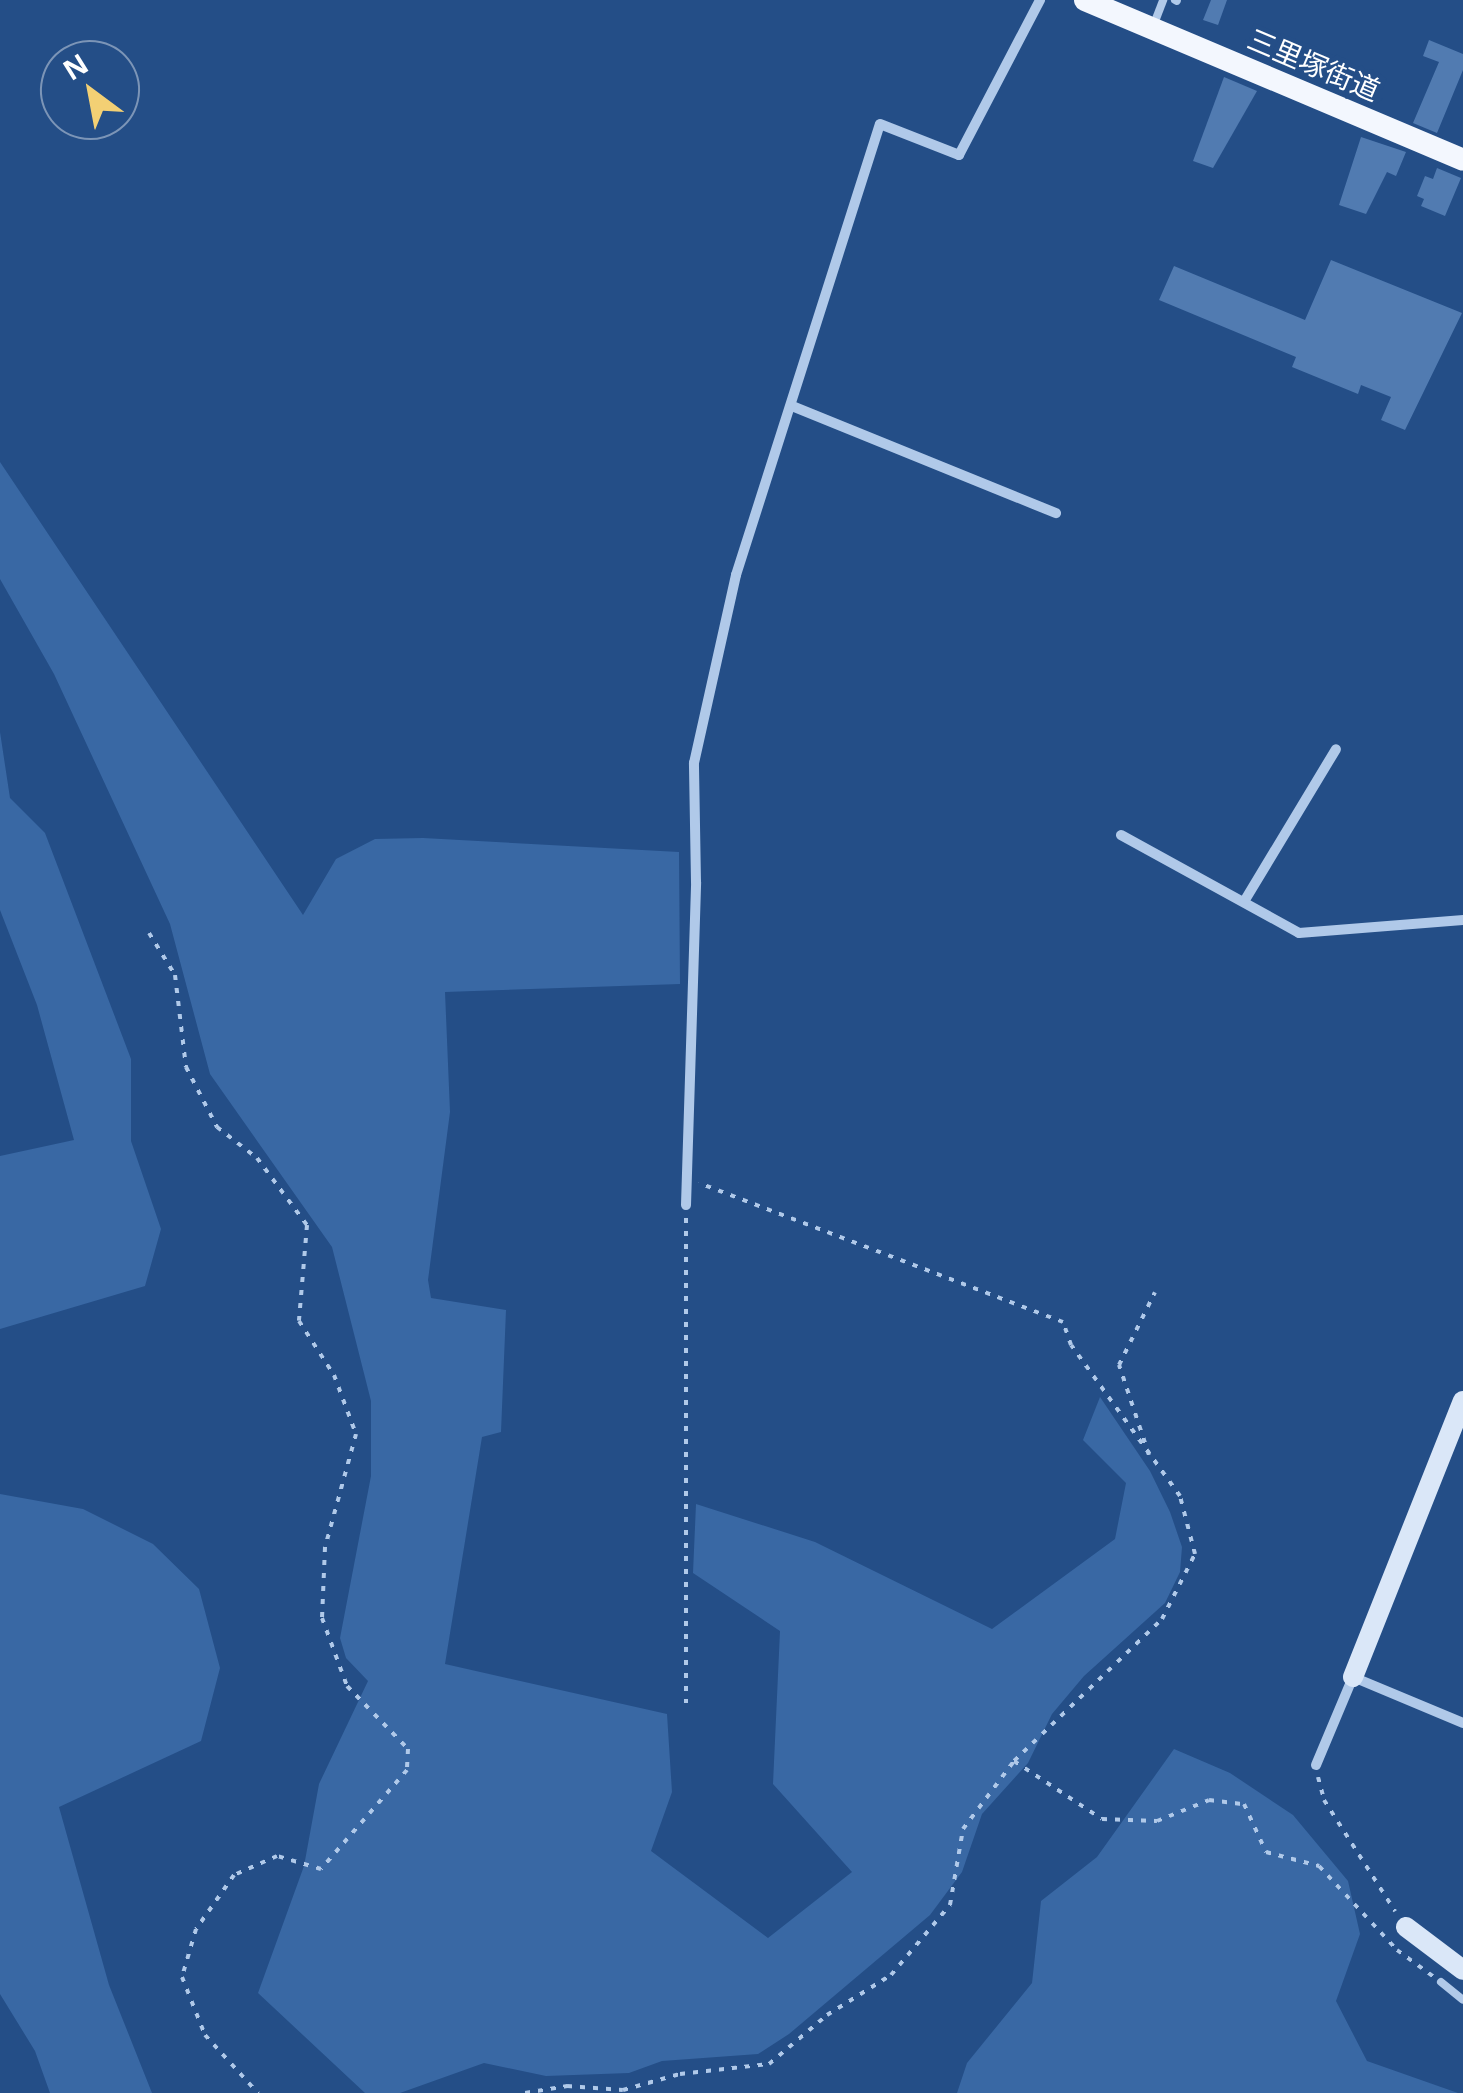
<!DOCTYPE html>
<html>
<head>
<meta charset="utf-8">
<style>
	body { margin:0 }
	#map { position:relative; width:1463px; height:2093px; overflow:hidden; background:#244e87; font-family:"Noto Sans","Noto Sans JP",sans-serif }
	div>[style] { position:absolute }
	.green>* { inset:0; background:#3968a4 }
	.building>* { inset:0; background:#517bb1 }
	.path>* { height:4px; margin-top:-2px; transform-origin:0; background:repeating-linear-gradient(90deg,#b0c9e9 0 5px,transparent 0 13px) }
	.lane>* { height:8px; margin:-4px; padding:0 4px; transform-origin:4px; border-radius:4px; background:#b0c9e9 }
	.street>* { height:10px; margin:-5px; padding:0 5px; transform-origin:5px; border-radius:5px; background:#b0c9e9 }
	.secondary>* { height:20px; margin:-10px; padding:0 10px; transform-origin:10px; border-radius:10px; background:#dae7f8 }
	.primary>* { height:22px; margin:-11px; padding:0 11px; transform-origin:11px; border-radius:11px; background:#f3f7fe }
	span { translate:-50% -50%; white-space:nowrap; text-align:center; line-height:1.15; -webkit-text-stroke:9px #244e87; paint-order:stroke }
	.street-label { font-size:28px; color:#fff }
	.north { position:absolute; left:40px; top:40px; width:100px; height:100px; box-sizing:border-box; background:#244e87; border:2px solid #7c95b7; border-radius:50%; rotate:328deg; font-size:28px; font-weight:700; line-height:40px; text-align:center; color:#fff }
	.north::after { content:''; display:block; margin:auto; width:35px; height:45px; background:#f3d074; clip-path:polygon(50% 0,100% 100%,50% 72%,0 100%) }
</style>
</head>
<body>
<div id="map">
	<div class="green">
		<i style="clip-path:polygon(0 462px,303px 915px,336px 859px,375px 839px,423px 838px,679px 852px,680px 984px,445px 992px,450px 1112px,428px 1280px,431px 1298px,506px 1310px,501px 1432px,482px 1437px,445px 1664px,667px 1714px,672px 1792px,651px 1851px,768px 1938px,852px 1872px,773px 1784px,780px 1631px,693px 1573px,696px 1504px,815px 1542px,992px 1629px,1115px 1539px,1126px 1483px,1083px 1440px,1100px 1397px,1150px 1471px,1170px 1512px,1182px 1547px,1180px 1572px,1165px 1603px,1084px 1676px,1052px 1714px,1028px 1763px,982px 1814px,962px 1872px,930px 1915px,789px 2034px,758px 2054px,662px 2061px,629px 2073px,546px 2076px,484px 2063px,400px 2093px,365px 2093px,258px 1993px,304px 1866px,319px 1784px,368px 1681px,346px 1658px,340px 1638px,371px 1476px,371px 1401px,332px 1247px,210px 1074px,170px 924px,54px 674px,0 579px)"></i>
		<i style="clip-path:polygon(0 732px,10px 798px,45px 833px,131px 1059px,131px 1141px,161px 1229px,145px 1286px,0 1329px,0 1156px,74px 1140px,37px 1005px,0 910px)"></i>
		<i style="clip-path:polygon(0 1494px,83px 1509px,153px 1544px,199px 1589px,220px 1668px,201px 1741px,59px 1807px,109px 1985px,152px 2093px,50px 2093px,35px 2051px,0 1994px)"></i>
		<i style="clip-path:polygon(1174px 1749px,1230px 1773px,1293px 1815px,1348px 1881px,1360px 1934px,1336px 2001px,1367px 2061px,1458px 2093px,957px 2093px,967px 2063px,1032px 1983px,1041px 1901px,1097px 1857px)"></i>
	</div>
	<div class="building">
		<i style="clip-path:polygon(1211px 0,1227px 0,1218px 25px,1203px 20px)"></i>
		<i style="clip-path:polygon(1429px 40px,1463px 54px,1463px 70px,1437px 133px,1413px 123px,1439px 62px,1423px 56px)"></i>
		<i style="clip-path:polygon(1224px 77px,1257px 91px,1213px 168px,1193px 161px)"></i>
		<i style="clip-path:polygon(1361px 137px,1406px 152px,1396px 176px,1387px 172px,1366px 214px,1339px 205px)"></i>
		<i style="clip-path:polygon(1437px 168px,1461px 178px,1445px 216px,1421px 206px,1424px 199px,1417px 196px,1425px 176px,1433px 179px)"></i>
		<i style="clip-path:polygon(1331px 260px,1462px 313px,1405px 430px,1381px 420px,1391px 397px,1361px 385px,1358px 394px,1292px 367px,1296px 357px,1159px 300px,1174px 266px,1305px 320px)"></i>
	</div>
	<div class="path">
		<i style="left:149px;top:933px;width:49px;rotate:58.2deg"></i>
		<i style="left:175px;top:975px;width:93px;rotate:83.2deg"></i>
		<i style="left:186px;top:1067px;width:68px;rotate:62.7deg"></i>
		<i style="left:217px;top:1127px;width:51px;rotate:37.8deg"></i>
		<i style="left:257px;top:1158px;width:84px;rotate:53.3deg"></i>
		<i style="left:307px;top:1225px;width:96px;rotate:94.8deg"></i>
		<i style="left:299px;top:1321px;width:64px;rotate:57.1deg"></i>
		<i style="left:334px;top:1375px;width:63px;rotate:69.6deg"></i>
		<i style="left:356px;top:1434px;width:117px;rotate:105.3deg"></i>
		<i style="left:325px;top:1547px;width:71px;rotate:92.4deg"></i>
		<i style="left:322px;top:1618px;width:72px;rotate:69.8deg"></i>
		<i style="left:347px;top:1686px;width:88px;rotate:45.9deg"></i>
		<i style="left:408px;top:1749px;width:21px;rotate:93deg"></i>
		<i style="left:407px;top:1770px;width:131px;rotate:131deg"></i>
		<i style="left:321px;top:1869px;width:46px;rotate:-163.5deg"></i>
		<i style="left:277px;top:1856px;width:47px;rotate:156.2deg"></i>
		<i style="left:234px;top:1875px;width:66px;rotate:125.1deg"></i>
		<i style="left:196px;top:1929px;width:50px;rotate:106.3deg"></i>
		<i style="left:182px;top:1977px;width:62px;rotate:68.4deg"></i>
		<i style="left:205px;top:2035px;width:79px;rotate:47.6deg"></i>
		<i style="left:686px;top:1218px;width:485px;rotate:90deg"></i>
		<i style="left:1149px;top:1455px;width:95px;rotate:-108.4deg"></i>
		<i style="left:1119px;top:1365px;width:81px;rotate:-63.7deg"></i>
		<i style="left:1014px;top:1761px;width:105px;rotate:33.4deg"></i>
		<i style="left:1102px;top:1819px;width:55px;rotate:2.1deg"></i>
		<i style="left:1157px;top:1821px;width:56px;rotate:-22deg"></i>
		<i style="left:1209px;top:1800px;width:35px;rotate:7deg"></i>
		<i style="left:1244px;top:1804px;width:53px;rotate:65.4deg"></i>
		<i style="left:1266px;top:1852px;width:55px;rotate:14.8deg"></i>
		<i style="left:1319px;top:1866px;width:115px;rotate:47.1deg"></i>
		<i style="left:1397px;top:1950px;width:46px;rotate:36.1deg"></i>
		<i style="left:1318px;top:1777px;width:24px;rotate:75deg"></i>
		<i style="left:1324px;top:1800px;width:132px;rotate:57.4deg"></i>
		<i style="left:525px;top:2093px;width:43px;rotate:-9.5deg"></i>
		<i style="left:567px;top:2086px;width:56px;rotate:4.1deg"></i>
		<i style="left:623px;top:2090px;width:59px;rotate:-15.7deg"></i>
		<i style="left:680px;top:2074px;width:90px;rotate:-6.4deg"></i>
		<i style="left:769px;top:2064px;width:76px;rotate:-40.2deg"></i>
		<i style="left:827px;top:2015px;width:75px;rotate:-32deg"></i>
		<i style="left:891px;top:1975px;width:92px;rotate:-49.9deg"></i>
		<i style="left:950px;top:1905px;width:77px;rotate:-80.3deg"></i>
		<i style="left:963px;top:1829px;width:85px;rotate:-53.1deg"></i>
		<i style="left:1014px;top:1761px;width:205px;rotate:-43.8deg"></i>
		<i style="left:1162px;top:1619px;width:73px;rotate:-63.1deg"></i>
		<i style="left:1195px;top:1554px;width:60px;rotate:-104.5deg"></i>
		<i style="left:1180px;top:1496px;width:186px;rotate:-125.8deg"></i>
		<i style="left:1071px;top:1345px;width:24px;rotate:-109deg"></i>
		<i style="left:1063px;top:1322px;width:390px;rotate:-159.1deg"></i>
	</div>
	<div class="lane">
		<i style="left:1175px;top:0;width:2px;rotate:27deg"></i>
		<i style="left:1154px;top:24px;width:26px;rotate:-69deg"></i>
		<i style="left:1441px;top:1982px;width:28px;rotate:39deg"></i>
	</div>
	<div class="street">
		<i style="left:792px;top:406px;width:285px;rotate:22.1deg"></i>
		<i style="left:1121px;top:835px;width:203px;rotate:28.8deg"></i>
		<i style="left:1299px;top:933px;width:165px;rotate:-4.5deg"></i>
		<i style="left:1245px;top:900px;width:176px;rotate:-58.9deg"></i>
		<i style="left:686px;top:1205px;width:323px;rotate:-88.2deg"></i>
		<i style="left:696px;top:882px;width:119px;rotate:-91deg"></i>
		<i style="left:694px;top:763px;width:193px;rotate:-77.4deg"></i>
		<i style="left:736px;top:575px;width:473px;rotate:-72.3deg"></i>
		<i style="left:880px;top:124px;width:85px;rotate:21.4deg"></i>
		<i style="left:959px;top:155px;width:175px;rotate:-62.4deg"></i>
		<i style="left:1316px;top:1765px;width:95px;rotate:-67.2deg"></i>
		<i style="left:1353px;top:1677px;width:119px;rotate:22.7deg"></i>
	</div>
	<div class="secondary">
		<i style="left:1353px;top:1677px;width:297px;rotate:-68.3deg"></i>
		<i style="left:1406px;top:1927px;width:71px;rotate:37deg"></i>
	</div>
	<div class="primary">
		<i style="left:1085px;top:0;width:410px;rotate:22.9deg"></i>
	</div>
	<div class="street-label">
		<span style="left:1314px;top:64px;rotate:23deg">三里塚街道</span>
	</div>
	<div class="north">N</div>
</div>
</body>
</html>
